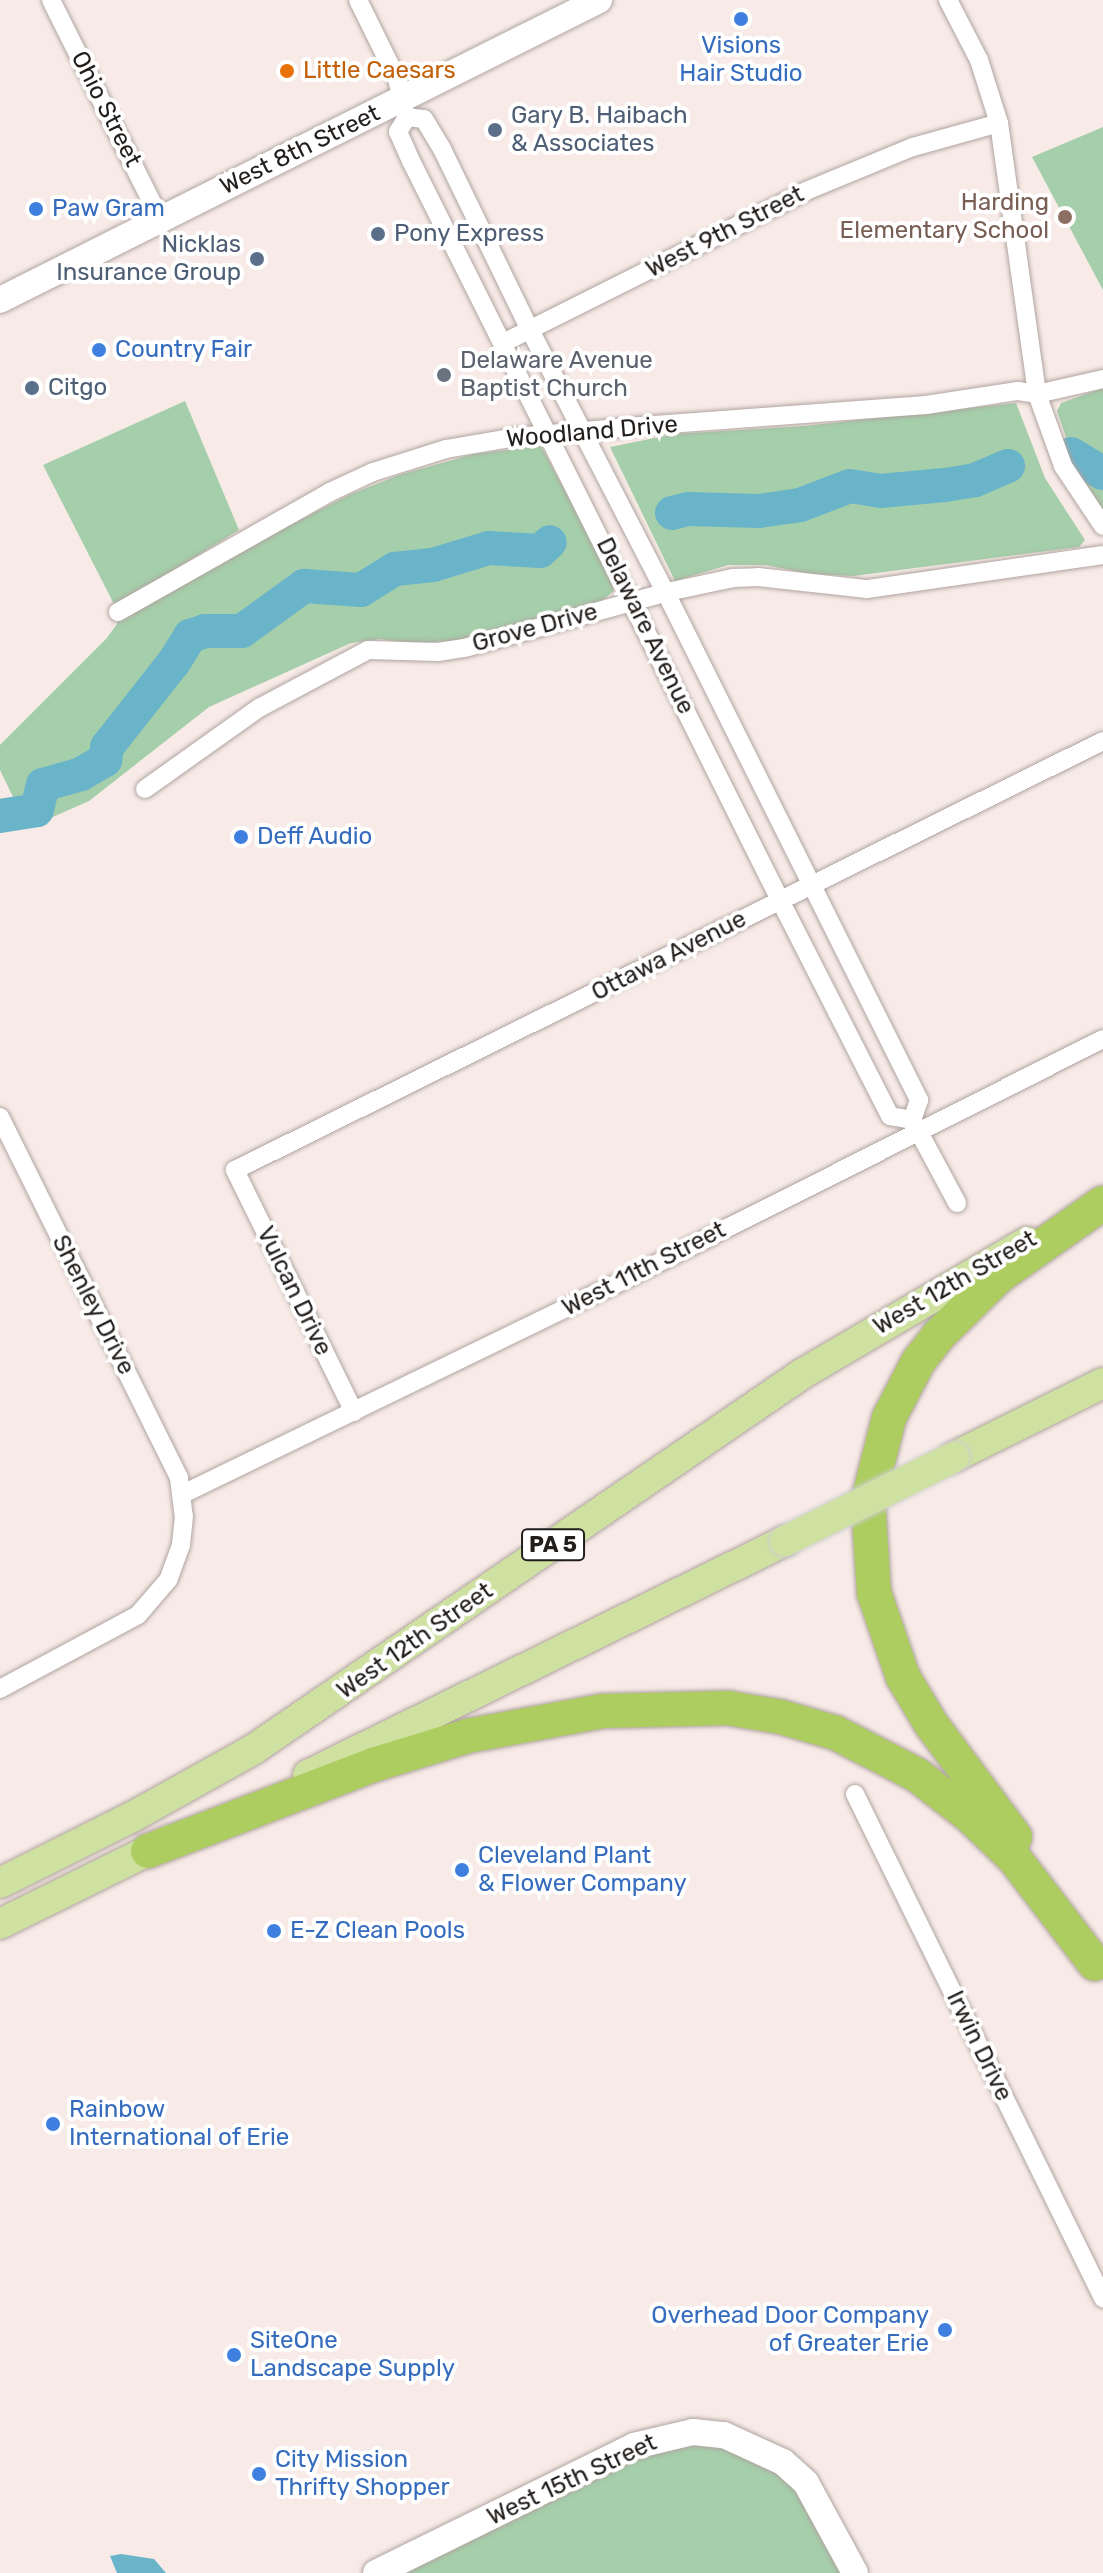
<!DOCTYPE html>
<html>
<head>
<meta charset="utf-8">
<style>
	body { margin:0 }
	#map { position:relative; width:1103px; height:2573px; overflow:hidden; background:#f8ebe7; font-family:Rubik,sans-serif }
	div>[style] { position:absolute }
	.green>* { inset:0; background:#a5ceaa }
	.water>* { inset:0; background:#6ab4ca }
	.river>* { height:34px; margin:-17px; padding:0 17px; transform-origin:17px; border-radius:17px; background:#6ab4ca }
	.roads { filter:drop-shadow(0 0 2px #b0a4a0) drop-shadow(0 0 2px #b0a4a0) }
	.street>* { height:18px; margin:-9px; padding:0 9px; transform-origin:9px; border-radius:9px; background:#fff }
	.secondary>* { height:26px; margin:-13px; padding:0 13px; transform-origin:13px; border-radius:13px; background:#fff }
	.primary>* { height:30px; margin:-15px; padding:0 15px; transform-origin:15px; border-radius:15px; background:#cee1a0 }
	.highway>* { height:34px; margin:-17px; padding:0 17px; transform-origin:17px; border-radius:17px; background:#adcd60 }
	.bridges { filter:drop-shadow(0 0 2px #cececd) drop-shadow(0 0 2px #cececd) }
	.primary-bridge>* { height:30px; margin:-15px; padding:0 15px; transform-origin:15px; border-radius:15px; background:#cee1a0 }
	.dots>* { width:22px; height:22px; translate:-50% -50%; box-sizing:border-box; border:4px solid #fff; border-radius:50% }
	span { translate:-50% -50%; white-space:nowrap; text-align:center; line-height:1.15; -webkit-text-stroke:8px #fff; paint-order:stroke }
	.shield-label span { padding:2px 6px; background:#fff; border:2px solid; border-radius:6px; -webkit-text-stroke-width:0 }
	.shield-label { font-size:22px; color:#221e1c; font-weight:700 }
	.shop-label { font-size:24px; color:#366cbe }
	.left { translate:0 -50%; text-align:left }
	.right { translate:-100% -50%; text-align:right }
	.food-label { font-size:24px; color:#c56008 }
	.street-label { font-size:24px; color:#221e1c }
	.service-label { font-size:24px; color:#4e5e75 }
	.education-label { font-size:24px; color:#785e54 }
	.worship-label { font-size:24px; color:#5b616d }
</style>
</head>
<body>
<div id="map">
	<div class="green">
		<i style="clip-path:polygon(1103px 127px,1103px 290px,1032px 157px)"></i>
		<i style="clip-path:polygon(1103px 388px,1103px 511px,1078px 472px,1057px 411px,1061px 403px)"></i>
		<i style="clip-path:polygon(185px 401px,239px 530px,130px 597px,229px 556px,349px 495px,399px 475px,474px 454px,541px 446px,604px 563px,613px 583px,613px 592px,600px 602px,455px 641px,408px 643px,380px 639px,351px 643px,209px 707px,89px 801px,28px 828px,0 770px,0 745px,106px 639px,117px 624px,118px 612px,43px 465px)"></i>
		<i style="clip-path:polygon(1016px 403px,1045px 478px,1085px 540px,1079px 547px,853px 576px,812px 574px,765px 565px,728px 565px,675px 581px,610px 447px,675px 434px,804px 426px)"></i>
		<i style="clip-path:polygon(701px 2442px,739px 2451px,772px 2468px,802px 2494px,845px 2573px,400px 2573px,632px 2457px)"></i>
	</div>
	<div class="water">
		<i style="clip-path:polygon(121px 2554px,154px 2559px,166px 2573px,117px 2573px,110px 2556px)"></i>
	</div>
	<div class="river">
		<i style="left:1071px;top:454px;width:37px;rotate:31deg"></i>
		<i style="left:672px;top:513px;width:16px;rotate:-14deg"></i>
		<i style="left:688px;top:509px;width:71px;rotate:1.6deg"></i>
		<i style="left:759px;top:511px;width:41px;rotate:-8.3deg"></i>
		<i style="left:800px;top:505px;width:53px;rotate:-20.8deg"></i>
		<i style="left:850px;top:486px;width:30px;rotate:9deg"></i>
		<i style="left:880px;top:491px;width:65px;rotate:-5.3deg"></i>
		<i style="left:945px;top:485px;width:30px;rotate:-9deg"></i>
		<i style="left:975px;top:480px;width:36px;rotate:-23deg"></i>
		<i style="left:0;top:816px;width:37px;rotate:-9deg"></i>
		<i style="left:37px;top:810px;width:26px;rotate:-77deg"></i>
		<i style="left:43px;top:785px;width:40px;rotate:-16deg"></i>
		<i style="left:81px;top:774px;width:28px;rotate:-30deg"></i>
		<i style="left:105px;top:760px;width:13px;rotate:-81deg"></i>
		<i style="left:107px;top:747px;width:108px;rotate:-51.8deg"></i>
		<i style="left:174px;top:662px;width:31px;rotate:-58deg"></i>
		<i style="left:190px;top:636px;width:16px;rotate:-18deg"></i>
		<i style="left:205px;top:631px;width:37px"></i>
		<i style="left:242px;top:631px;width:77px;rotate:-36deg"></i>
		<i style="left:304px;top:586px;width:57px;rotate:4deg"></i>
		<i style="left:361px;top:590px;width:40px;rotate:-32deg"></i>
		<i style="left:395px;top:569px;width:38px;rotate:-6deg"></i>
		<i style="left:433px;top:565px;width:59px;rotate:-16.9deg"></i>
		<i style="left:489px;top:548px;width:51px;rotate:3.4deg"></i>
		<i style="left:540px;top:551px;width:13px;rotate:-42deg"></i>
	</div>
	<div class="roads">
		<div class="street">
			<i style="left:51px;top:0;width:245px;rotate:63.5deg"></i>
			<i style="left:358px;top:0;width:88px;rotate:63.7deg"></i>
			<i style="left:397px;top:79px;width:29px;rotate:76deg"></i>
			<i style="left:948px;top:0;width:68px;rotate:62.7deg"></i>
			<i style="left:979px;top:60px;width:66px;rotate:72.4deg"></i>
			<i style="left:999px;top:123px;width:274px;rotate:82deg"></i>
			<i style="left:1037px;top:394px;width:77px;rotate:70.1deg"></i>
			<i style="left:1063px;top:466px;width:72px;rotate:56.3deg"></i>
			<i style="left:407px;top:117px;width:17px;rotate:7deg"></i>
			<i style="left:424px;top:119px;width:35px;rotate:59deg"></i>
			<i style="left:442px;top:149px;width:201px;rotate:64.1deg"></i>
			<i style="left:530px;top:330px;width:296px;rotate:62.7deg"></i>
			<i style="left:666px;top:593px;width:567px;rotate:63.48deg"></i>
			<i style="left:919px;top:1100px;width:21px;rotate:109deg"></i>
			<i style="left:912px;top:1120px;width:22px;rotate:-170deg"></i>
			<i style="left:890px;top:1116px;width:242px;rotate:-117deg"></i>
			<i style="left:780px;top:900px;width:826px;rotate:-116.53deg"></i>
			<i style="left:411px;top:161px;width:32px;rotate:-114deg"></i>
			<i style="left:398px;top:132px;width:17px;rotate:-59deg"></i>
			<i style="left:503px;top:343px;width:339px;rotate:-26.6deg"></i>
			<i style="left:806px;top:191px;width:116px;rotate:-22.4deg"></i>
			<i style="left:913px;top:147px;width:89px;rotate:-15.6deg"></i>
			<i style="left:118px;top:612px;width:244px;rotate:-29.5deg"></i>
			<i style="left:330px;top:492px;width:47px;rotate:-24.9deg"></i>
			<i style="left:373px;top:472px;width:77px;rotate:-17.5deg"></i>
			<i style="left:446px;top:449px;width:72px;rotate:-9.6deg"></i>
			<i style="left:517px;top:437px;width:124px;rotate:-5.1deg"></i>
			<i style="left:641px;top:426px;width:286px;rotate:-4.2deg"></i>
			<i style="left:926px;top:405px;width:93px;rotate:-8.7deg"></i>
			<i style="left:1018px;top:391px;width:19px;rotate:9deg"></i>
			<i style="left:1037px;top:394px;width:68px;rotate:-12.8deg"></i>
			<i style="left:145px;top:789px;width:140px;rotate:-35.4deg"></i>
			<i style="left:259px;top:708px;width:123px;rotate:-28deg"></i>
			<i style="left:368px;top:650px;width:70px;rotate:1.6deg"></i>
			<i style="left:438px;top:652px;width:30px;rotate:-9deg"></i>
			<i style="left:468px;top:647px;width:212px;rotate:-15.4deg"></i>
			<i style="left:672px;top:591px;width:62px;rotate:-12deg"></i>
			<i style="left:733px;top:578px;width:25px;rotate:-2deg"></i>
			<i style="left:758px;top:577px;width:110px;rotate:6.3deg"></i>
			<i style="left:867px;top:589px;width:238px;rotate:-8.2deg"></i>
			<i style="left:0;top:1117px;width:403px;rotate:63.6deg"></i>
			<i style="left:179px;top:1478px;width:38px;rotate:83deg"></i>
			<i style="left:184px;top:1516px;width:29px;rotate:96deg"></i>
			<i style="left:181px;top:1545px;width:37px;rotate:110deg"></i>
			<i style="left:168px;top:1580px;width:46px;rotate:130.6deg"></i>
			<i style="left:138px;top:1615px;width:157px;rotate:151.8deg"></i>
			<i style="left:914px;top:1123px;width:91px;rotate:61.7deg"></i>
			<i style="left:354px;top:1412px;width:270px;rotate:-116.2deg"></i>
			<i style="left:235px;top:1170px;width:968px;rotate:-26.3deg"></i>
			<i style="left:183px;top:1494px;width:472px;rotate:-25.9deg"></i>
			<i style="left:608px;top:1288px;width:554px;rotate:-26.7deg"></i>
			<i style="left:855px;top:1794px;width:562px;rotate:63.8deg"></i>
		</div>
		<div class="secondary">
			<i style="left:0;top:300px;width:670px;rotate:-26.6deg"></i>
			<i style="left:376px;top:2573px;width:288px;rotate:-26.2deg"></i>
			<i style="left:634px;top:2446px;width:61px;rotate:-13.3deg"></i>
			<i style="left:693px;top:2432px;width:31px;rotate:6deg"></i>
			<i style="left:724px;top:2435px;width:65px;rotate:24.6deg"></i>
			<i style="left:783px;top:2462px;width:31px;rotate:42deg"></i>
			<i style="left:806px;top:2483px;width:102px;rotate:61.4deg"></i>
		</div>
		<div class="primary">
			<i style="left:954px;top:1457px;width:166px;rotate:-26.4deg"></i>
			<i style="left:308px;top:1775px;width:531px;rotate:-26.13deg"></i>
			<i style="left:0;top:1883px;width:148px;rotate:-26.6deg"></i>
			<i style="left:132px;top:1817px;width:140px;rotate:-29.1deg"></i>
			<i style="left:254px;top:1749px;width:664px;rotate:-34.38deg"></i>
			<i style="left:802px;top:1374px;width:261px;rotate:-30.4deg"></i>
			<i style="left:0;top:1924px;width:190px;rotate:-26.3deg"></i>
		</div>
		<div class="highway">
			<i style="left:1015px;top:1837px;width:141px;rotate:-126.6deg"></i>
			<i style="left:931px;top:1724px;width:55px;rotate:-120.8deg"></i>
			<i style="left:903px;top:1677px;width:89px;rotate:-109deg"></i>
			<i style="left:874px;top:1593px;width:92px;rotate:-93.7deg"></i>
			<i style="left:868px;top:1501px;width:86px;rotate:-75.8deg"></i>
			<i style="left:889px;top:1418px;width:63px;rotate:-62.6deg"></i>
			<i style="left:918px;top:1362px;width:33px;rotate:-52deg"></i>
			<i style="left:938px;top:1336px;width:86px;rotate:-44.5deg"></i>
			<i style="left:999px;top:1276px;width:127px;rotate:-35.1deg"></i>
			<i style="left:148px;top:1851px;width:241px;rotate:-20.9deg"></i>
			<i style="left:373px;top:1765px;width:98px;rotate:-17.1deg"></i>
			<i style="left:467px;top:1736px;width:138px;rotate:-10.4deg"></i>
			<i style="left:603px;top:1711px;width:125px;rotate:-1.4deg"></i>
			<i style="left:728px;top:1708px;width:54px;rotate:9.6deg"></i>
			<i style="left:781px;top:1717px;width:57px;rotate:16.2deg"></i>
			<i style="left:836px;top:1733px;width:91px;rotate:27.4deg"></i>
			<i style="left:917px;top:1775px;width:66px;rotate:37.6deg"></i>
			<i style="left:969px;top:1815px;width:62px;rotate:43.7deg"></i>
			<i style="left:1014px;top:1858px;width:133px;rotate:52.6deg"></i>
		</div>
	</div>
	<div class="bridges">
		<div class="primary-bridge">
			<i style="left:785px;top:1541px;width:189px;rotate:-26.4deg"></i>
		</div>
	</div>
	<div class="dots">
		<i style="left:741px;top:19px;background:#3f7fe0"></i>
		<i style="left:287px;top:71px;background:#e8710a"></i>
		<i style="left:495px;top:130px;background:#5c6f8a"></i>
		<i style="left:36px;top:209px;background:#3f7fe0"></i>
		<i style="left:1065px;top:217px;background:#8d6e63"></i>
		<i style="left:378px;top:234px;background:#5c6f8a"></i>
		<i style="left:257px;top:259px;background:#5c6f8a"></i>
		<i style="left:99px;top:350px;background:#3f7fe0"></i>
		<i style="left:444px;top:375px;background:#6b7280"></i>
		<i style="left:32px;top:388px;background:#5c6f8a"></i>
		<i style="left:241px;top:837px;background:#3f7fe0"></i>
		<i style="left:462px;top:1870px;background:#3f7fe0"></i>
		<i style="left:274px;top:1931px;background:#3f7fe0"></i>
		<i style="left:53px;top:2124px;background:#3f7fe0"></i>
		<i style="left:945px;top:2330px;background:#3f7fe0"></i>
		<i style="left:234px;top:2355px;background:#3f7fe0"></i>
		<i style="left:259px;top:2474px;background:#3f7fe0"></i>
	</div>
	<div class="shield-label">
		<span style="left:553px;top:1545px">PA 5</span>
	</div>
	<div class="shop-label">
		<span style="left:741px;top:60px">Visions<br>Hair Studio</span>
		<span class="left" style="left:52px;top:209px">Paw Gram</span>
		<span class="left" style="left:115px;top:350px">Country Fair</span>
		<span class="left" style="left:257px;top:837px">Deff Audio</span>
		<span class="left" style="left:478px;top:1870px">Cleveland Plant<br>&amp; Flower Company</span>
		<span class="left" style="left:290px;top:1931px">E-Z Clean Pools</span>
		<span class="left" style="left:69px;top:2124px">Rainbow<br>International of Erie</span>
		<span class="right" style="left:929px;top:2330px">Overhead Door Company<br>of Greater Erie</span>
		<span class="left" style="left:250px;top:2355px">SiteOne<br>Landscape Supply</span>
		<span class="left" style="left:275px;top:2474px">City Mission<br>Thrifty Shopper</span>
	</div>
	<div class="food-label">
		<span class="left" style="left:303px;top:71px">Little Caesars</span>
	</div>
	<div class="street-label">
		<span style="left:106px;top:109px;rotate:63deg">Ohio Street</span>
		<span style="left:300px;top:150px;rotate:-26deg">West 8th Street</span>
		<span style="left:725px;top:232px;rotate:-27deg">West 9th Street</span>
		<span style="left:592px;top:432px;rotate:-5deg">Woodland Drive</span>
		<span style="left:645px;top:626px;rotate:64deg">Delaware Avenue</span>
		<span style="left:535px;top:628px;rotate:-15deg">Grove Drive</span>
		<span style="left:669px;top:956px;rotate:-27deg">Ottawa Avenue</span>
		<span style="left:644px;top:1269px;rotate:-27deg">West 11th Street</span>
		<span style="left:955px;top:1283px;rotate:-30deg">West 12th Street</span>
		<span style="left:294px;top:1291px;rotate:64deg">Vulcan Drive</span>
		<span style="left:93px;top:1305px;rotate:63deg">Shenley Drive</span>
		<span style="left:415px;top:1641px;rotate:-35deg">West 12th Street</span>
		<span style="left:979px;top:2046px;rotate:64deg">Irwin Drive</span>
		<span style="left:572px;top:2480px;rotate:-25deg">West 15th Street</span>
	</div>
	<div class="service-label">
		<span class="left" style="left:511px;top:130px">Gary B. Haibach<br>&amp; Associates</span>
		<span class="left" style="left:394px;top:234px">Pony Express</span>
		<span class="right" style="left:241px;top:259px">Nicklas<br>Insurance Group</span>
		<span class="left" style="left:48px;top:388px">Citgo</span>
	</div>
	<div class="education-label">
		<span class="right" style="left:1049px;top:217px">Harding<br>Elementary School</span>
	</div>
	<div class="worship-label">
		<span class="left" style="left:460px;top:375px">Delaware Avenue<br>Baptist Church</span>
	</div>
</div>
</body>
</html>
